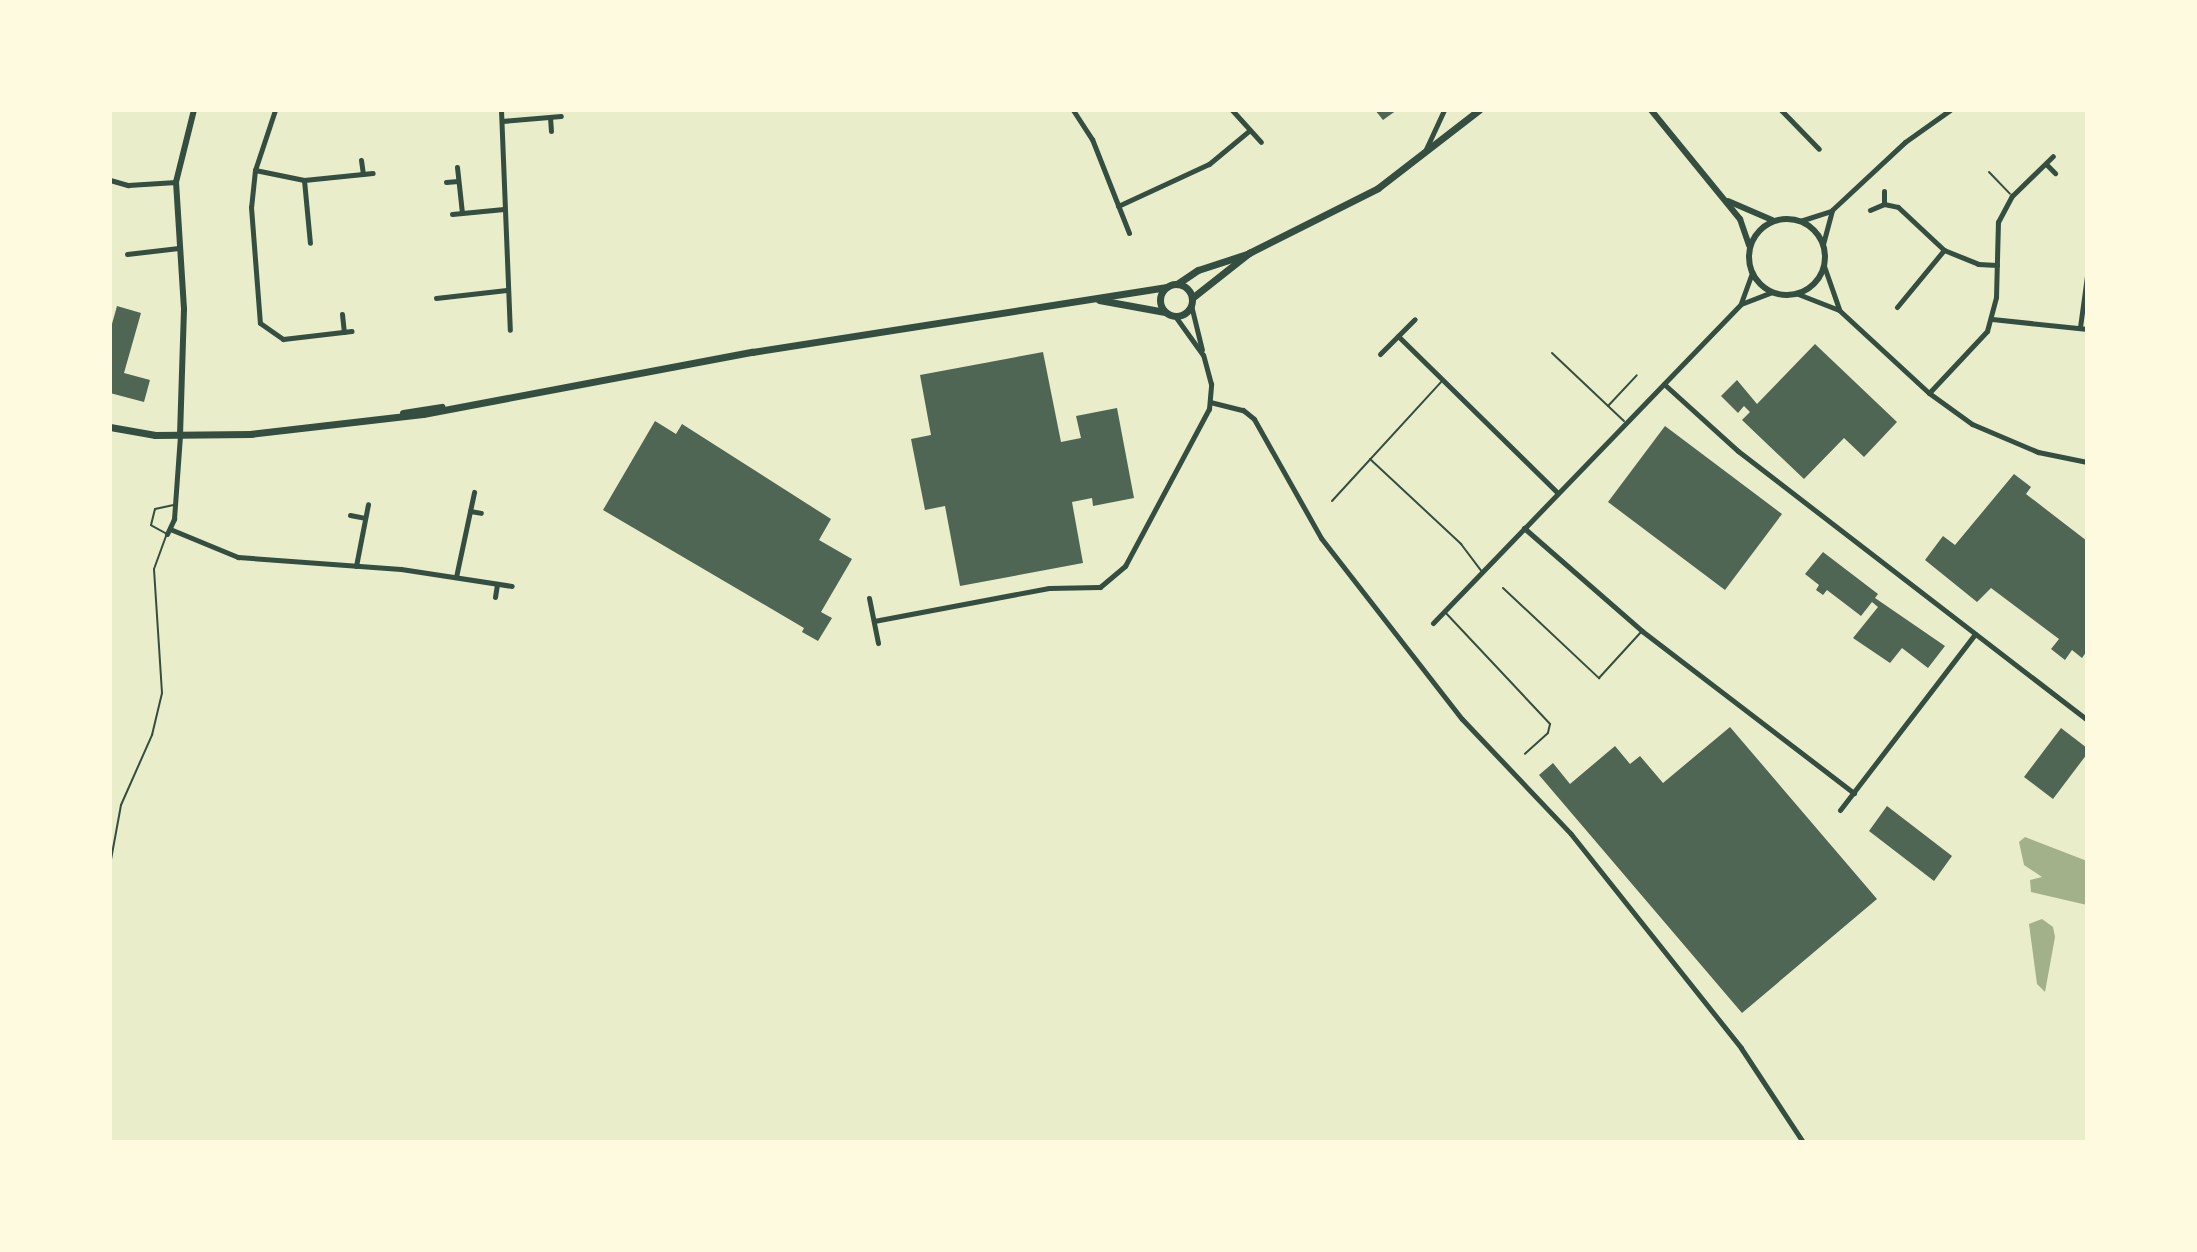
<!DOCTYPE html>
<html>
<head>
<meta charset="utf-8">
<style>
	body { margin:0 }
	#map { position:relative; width:2197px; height:1252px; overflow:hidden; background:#e9edc9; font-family:"Sofia Sans Condensed",sans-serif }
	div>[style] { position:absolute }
	.water>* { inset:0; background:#a3b18a }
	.building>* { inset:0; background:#4f6655 }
	.service>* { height:2px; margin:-1px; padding:0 1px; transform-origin:1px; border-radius:1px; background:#344e41 }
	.minor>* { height:5px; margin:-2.5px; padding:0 2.5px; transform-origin:2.5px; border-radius:2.5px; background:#344e41 }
	.tertiary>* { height:6px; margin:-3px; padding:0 3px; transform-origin:3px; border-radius:3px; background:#344e41 }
	.tertiary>.ring { margin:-3px; padding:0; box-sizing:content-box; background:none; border:6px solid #344e41; border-radius:50% }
	.primary>* { height:7px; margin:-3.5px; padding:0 3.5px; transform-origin:3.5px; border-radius:3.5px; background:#344e41 }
	.primary>.ring { margin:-3.5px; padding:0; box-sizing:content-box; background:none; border:7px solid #344e41; border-radius:50% }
	span { translate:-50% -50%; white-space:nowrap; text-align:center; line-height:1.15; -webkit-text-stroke:6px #fefae0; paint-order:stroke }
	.frame { position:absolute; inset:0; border:112px solid #fefae0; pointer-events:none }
</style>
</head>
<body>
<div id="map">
	<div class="water">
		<i style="clip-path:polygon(2025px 837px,2087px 861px,2087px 905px,2031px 892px,2030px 880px,2042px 877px,2024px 865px,2019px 842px)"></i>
		<i style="clip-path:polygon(2042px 919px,2053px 927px,2055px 937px,2045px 992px,2037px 984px,2029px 924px)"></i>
	</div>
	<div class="building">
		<i style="clip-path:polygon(1375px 110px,1397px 110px,1383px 120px)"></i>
		<i style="clip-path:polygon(117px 306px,141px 313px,124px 373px,150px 380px,144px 402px,110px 393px,110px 331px)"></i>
		<i style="clip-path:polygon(1815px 344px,1897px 422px,1864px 457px,1844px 438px,1804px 479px,1742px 420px,1750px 412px,1744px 406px,1738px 413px,1721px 396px,1737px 380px,1757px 404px)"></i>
		<i style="clip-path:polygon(1043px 352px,1061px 442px,1081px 438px,1076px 416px,1117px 408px,1134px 498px,1093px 506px,1092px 498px,1072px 502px,1083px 563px,960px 586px,945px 506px,925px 510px,911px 439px,931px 435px,920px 375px)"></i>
		<i style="clip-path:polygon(655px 421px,676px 434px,682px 424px,831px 519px,819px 540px,852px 559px,821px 612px,832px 618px,818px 641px,802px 632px,804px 628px,603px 510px)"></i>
		<i style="clip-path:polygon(1665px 426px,1782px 514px,1725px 590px,1608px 502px)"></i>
		<i style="clip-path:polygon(2014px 474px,2031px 487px,2026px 494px,2087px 541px,2087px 651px,2082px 658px,2072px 650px,2065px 660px,2051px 649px,2059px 639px,1991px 588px,1977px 602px,1925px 560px,1943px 536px,1955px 545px)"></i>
		<i style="clip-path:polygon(1823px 552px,1878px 594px,1875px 598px,1945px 646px,1928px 668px,1902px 648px,1890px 663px,1853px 638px,1878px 607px,1872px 602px,1861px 616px,1827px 590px,1823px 595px,1816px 590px,1819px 585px,1805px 574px)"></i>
		<i style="clip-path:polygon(1730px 727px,1877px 899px,1742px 1013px,1539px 775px,1553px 763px,1570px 784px,1615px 746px,1630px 764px,1640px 756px,1663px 783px)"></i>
		<i style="clip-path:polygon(2061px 728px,2087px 748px,2087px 754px,2053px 799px,2024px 777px)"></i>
		<i style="clip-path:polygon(1887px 806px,1952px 856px,1934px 881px,1869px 831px)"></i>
	</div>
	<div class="service">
		<i style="left:1989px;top:172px;width:30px;rotate:46deg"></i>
		<i style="left:1552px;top:353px;width:99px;rotate:43.4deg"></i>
		<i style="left:1608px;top:406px;width:42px;rotate:-46.9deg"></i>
		<i style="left:1370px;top:459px;width:125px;rotate:43deg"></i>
		<i style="left:1461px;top:544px;width:34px;rotate:53deg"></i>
		<i style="left:1332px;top:501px;width:163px;rotate:-47.5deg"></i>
		<i style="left:1503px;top:588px;width:132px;rotate:43.2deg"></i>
		<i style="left:1599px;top:678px;width:62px;rotate:-47.6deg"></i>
		<i style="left:1444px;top:611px;width:155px;rotate:46.8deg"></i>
		<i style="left:1550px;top:724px;width:9px;rotate:103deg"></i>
		<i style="left:1548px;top:733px;width:31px;rotate:138deg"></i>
		<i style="left:110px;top:865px;width:61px;rotate:-79.6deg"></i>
		<i style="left:121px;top:805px;width:77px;rotate:-66.1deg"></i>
		<i style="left:152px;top:735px;width:43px;rotate:-76.6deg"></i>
		<i style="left:162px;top:693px;width:124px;rotate:-93.7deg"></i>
		<i style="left:154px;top:569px;width:37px;rotate:-70deg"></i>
		<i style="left:167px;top:534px;width:18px;rotate:-151deg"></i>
		<i style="left:151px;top:525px;width:16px;rotate:-76deg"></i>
		<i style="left:155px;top:509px;width:19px;rotate:-12deg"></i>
	</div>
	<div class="minor">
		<i style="left:275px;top:110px;width:63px;rotate:108.4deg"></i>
		<i style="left:255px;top:170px;width:37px;rotate:96deg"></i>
		<i style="left:251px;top:207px;width:116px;rotate:85.6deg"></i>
		<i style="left:260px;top:323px;width:28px;rotate:35deg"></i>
		<i style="left:283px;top:339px;width:69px;rotate:-6.6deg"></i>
		<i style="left:501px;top:110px;width:220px;rotate:87.7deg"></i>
		<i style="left:1073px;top:110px;width:35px;rotate:57deg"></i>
		<i style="left:1092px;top:139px;width:101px;rotate:68.5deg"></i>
		<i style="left:1232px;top:110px;width:43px;rotate:47.8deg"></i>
		<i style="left:1781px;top:110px;width:54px;rotate:45.7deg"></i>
		<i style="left:550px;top:117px;width:14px;rotate:86deg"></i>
		<i style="left:502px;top:121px;width:59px;rotate:-4.8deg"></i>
		<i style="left:1426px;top:149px;width:43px;rotate:-65.2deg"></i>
		<i style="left:361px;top:160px;width:14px;rotate:82deg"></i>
		<i style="left:2046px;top:164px;width:13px;rotate:45deg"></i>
		<i style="left:457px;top:167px;width:46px;rotate:83.8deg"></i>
		<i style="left:255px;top:170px;width:50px;rotate:11.5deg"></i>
		<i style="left:304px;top:180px;width:69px;rotate:-5.8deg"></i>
		<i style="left:110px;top:180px;width:19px;rotate:16deg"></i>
		<i style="left:128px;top:185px;width:48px;rotate:-3.6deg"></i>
		<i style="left:304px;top:180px;width:63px;rotate:84.6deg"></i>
		<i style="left:446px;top:182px;width:12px;rotate:-5deg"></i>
		<i style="left:1884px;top:191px;width:13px;rotate:90deg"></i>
		<i style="left:1118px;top:206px;width:100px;rotate:-24.8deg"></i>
		<i style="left:1209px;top:164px;width:53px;rotate:-39.7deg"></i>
		<i style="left:1870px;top:210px;width:15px;rotate:-23deg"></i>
		<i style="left:1884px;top:204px;width:14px;rotate:12deg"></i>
		<i style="left:1898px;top:207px;width:63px;rotate:43.1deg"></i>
		<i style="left:1944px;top:250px;width:37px;rotate:22deg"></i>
		<i style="left:1978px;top:264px;width:19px;rotate:3deg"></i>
		<i style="left:452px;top:214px;width:52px;rotate:-5.5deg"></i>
		<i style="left:1800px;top:221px;width:33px;rotate:-18deg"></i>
		<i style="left:1823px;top:244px;width:35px;rotate:-75deg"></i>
		<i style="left:1832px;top:210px;width:100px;rotate:-43deg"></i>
		<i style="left:1905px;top:142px;width:55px;rotate:-35.4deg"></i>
		<i style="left:127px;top:254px;width:52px;rotate:-6.6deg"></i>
		<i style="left:1824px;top:266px;width:46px;rotate:70.8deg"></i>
		<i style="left:1798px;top:294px;width:44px;rotate:21.3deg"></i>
		<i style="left:1839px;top:310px;width:122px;rotate:42.7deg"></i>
		<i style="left:1929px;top:393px;width:53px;rotate:35.8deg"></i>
		<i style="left:1972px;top:424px;width:72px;rotate:23deg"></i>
		<i style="left:2038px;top:452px;width:50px;rotate:11.5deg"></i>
		<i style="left:436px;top:298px;width:71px;rotate:-6.4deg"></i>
		<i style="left:1741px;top:303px;width:33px;rotate:-70deg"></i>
		<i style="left:1191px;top:305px;width:46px;rotate:76.3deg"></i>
		<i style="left:1897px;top:307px;width:74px;rotate:-50.5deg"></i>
		<i style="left:342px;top:314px;width:18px;rotate:84deg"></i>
		<i style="left:1992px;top:319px;width:96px;rotate:6deg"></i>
		<i style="left:2080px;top:327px;width:51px;rotate:-82.2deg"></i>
		<i style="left:1398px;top:336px;width:224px;rotate:44.5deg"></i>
		<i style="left:1380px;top:354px;width:49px;rotate:-45deg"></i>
		<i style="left:1664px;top:384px;width:100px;rotate:42.2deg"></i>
		<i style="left:1738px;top:451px;width:441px;rotate:37.6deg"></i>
		<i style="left:1929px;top:393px;width:85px;rotate:-46.9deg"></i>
		<i style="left:1987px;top:331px;width:35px;rotate:-75deg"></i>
		<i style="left:1996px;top:297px;width:75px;rotate:-88.5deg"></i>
		<i style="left:1998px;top:222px;width:30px;rotate:-62deg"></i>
		<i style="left:2012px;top:196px;width:57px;rotate:-44.3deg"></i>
		<i style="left:1210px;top:402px;width:34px;rotate:14deg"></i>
		<i style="left:1243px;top:410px;width:14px;rotate:39deg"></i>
		<i style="left:1254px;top:419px;width:137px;rotate:60.6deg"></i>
		<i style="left:1321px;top:538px;width:229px;rotate:52.1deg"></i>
		<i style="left:1462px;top:719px;width:158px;rotate:46.5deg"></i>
		<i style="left:1571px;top:834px;width:273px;rotate:51.5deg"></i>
		<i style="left:1741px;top:1048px;width:113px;rotate:56.6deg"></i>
		<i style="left:470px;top:511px;width:11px;rotate:10deg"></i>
		<i style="left:350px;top:515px;width:15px;rotate:11deg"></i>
		<i style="left:1524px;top:528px;width:157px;rotate:41.1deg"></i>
		<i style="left:1642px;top:631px;width:267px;rotate:37.4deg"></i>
		<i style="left:170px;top:529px;width:74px;rotate:22.4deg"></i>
		<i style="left:238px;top:557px;width:163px;rotate:4.2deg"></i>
		<i style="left:401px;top:569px;width:112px;rotate:8.7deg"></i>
		<i style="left:167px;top:534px;width:17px;rotate:-65deg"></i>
		<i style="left:174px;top:519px;width:83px;rotate:-85.9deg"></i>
		<i style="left:356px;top:566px;width:63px;rotate:-79deg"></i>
		<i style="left:456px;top:577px;width:87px;rotate:-78deg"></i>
		<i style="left:495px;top:597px;width:13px;rotate:-81deg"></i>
		<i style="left:869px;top:598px;width:46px;rotate:78.7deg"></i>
		<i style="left:874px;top:621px;width:178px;rotate:-10.7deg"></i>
		<i style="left:1049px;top:588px;width:51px;rotate:-1.1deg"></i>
		<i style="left:1100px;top:587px;width:33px;rotate:-40deg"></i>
		<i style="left:1125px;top:566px;width:178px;rotate:-61.9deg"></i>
		<i style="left:1209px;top:409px;width:25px;rotate:-85deg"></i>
		<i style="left:1211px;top:384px;width:30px;rotate:-105deg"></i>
		<i style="left:1203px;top:355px;width:48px;rotate:-125.7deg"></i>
		<i style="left:1433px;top:623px;width:443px;rotate:-46deg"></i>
		<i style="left:1741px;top:304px;width:33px;rotate:-21deg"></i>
		<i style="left:1840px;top:810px;width:222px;rotate:-52.5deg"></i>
	</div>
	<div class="tertiary">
		<i style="left:1651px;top:110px;width:141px;rotate:50.8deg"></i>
		<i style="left:1740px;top:219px;width:28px;rotate:71deg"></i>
		<i style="left:1728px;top:201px;width:48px;rotate:23.4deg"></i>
		<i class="ring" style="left:1749px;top:219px;width:70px;height:70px"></i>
		<i style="left:180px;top:436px;width:127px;rotate:-88.2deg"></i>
		<i style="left:184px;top:309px;width:127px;rotate:-93.6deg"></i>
		<i style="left:176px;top:182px;width:74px;rotate:-76deg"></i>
	</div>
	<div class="primary">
		<i style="left:1177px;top:284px;width:25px;rotate:-34deg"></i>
		<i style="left:1198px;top:270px;width:52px;rotate:-18.1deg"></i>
		<i class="ring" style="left:1160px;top:284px;width:25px;height:25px"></i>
		<i style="left:1192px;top:298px;width:73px;rotate:-38.3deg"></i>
		<i style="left:1249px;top:253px;width:144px;rotate:-26.7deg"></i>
		<i style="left:1378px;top:188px;width:128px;rotate:-37.7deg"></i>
		<i style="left:1099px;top:300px;width:67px;rotate:10.3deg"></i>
		<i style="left:403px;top:413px;width:39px;rotate:-9deg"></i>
		<i style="left:110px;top:427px;width:46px;rotate:10.1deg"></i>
		<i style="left:155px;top:435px;width:95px;rotate:-0.6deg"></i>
		<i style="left:250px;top:434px;width:174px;rotate:-6.6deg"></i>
		<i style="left:423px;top:414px;width:335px;rotate:-10.7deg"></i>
		<i style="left:752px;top:352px;width:420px;rotate:-8.9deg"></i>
	</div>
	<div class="frame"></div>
</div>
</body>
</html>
